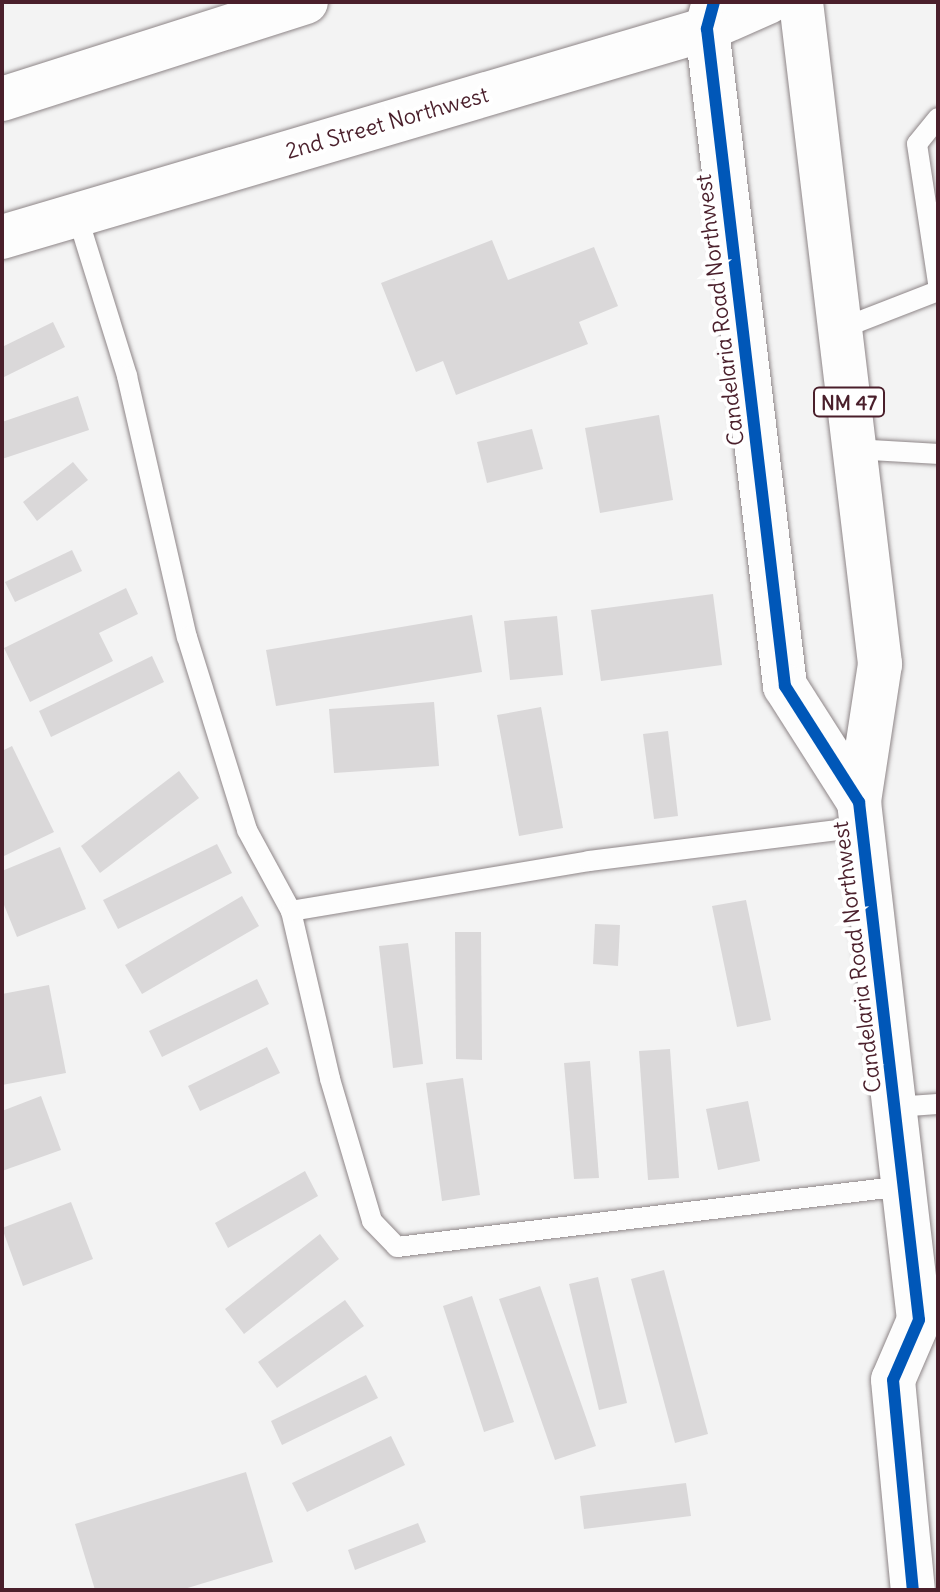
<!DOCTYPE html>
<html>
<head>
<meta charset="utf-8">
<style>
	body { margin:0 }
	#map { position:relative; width:940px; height:1592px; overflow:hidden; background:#f3f3f3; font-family:Delius,sans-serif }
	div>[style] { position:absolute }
	.building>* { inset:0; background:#dad8d9 }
	.roads { filter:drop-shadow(0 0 2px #8e8688) drop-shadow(0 0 2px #8e8688) }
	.lane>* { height:20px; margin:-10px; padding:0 10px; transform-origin:10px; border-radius:10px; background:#fdfdfd }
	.secondary>* { height:44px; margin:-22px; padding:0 22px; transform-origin:22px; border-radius:22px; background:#fdfdfd }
	.primary>* { height:44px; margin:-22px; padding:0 22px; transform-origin:22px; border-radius:22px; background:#fdfdfd }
	.cycleway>* { height:12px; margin:-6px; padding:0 6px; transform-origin:6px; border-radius:6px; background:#0057b8 }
	span { translate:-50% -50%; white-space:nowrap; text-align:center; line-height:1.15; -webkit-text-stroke:8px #fff; paint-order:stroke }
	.shield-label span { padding:2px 6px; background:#fff; border:2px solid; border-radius:6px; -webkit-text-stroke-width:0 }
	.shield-label { font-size:20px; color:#4a1f2b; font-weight:700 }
	.street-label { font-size:22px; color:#4a1f2b }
	.frame { position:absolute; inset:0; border:4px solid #4a1f2b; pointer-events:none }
</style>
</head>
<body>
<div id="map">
	<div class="building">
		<i style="clip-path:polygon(492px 240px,508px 280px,594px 247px,618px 306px,579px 322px,588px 344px,456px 395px,443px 361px,416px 372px,381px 283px)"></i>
		<i style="clip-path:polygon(53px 322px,65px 347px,2px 378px,2px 347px)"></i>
		<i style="clip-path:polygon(78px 396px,89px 430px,2px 459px,2px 422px)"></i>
		<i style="clip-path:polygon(659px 415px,673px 500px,600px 513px,585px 428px)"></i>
		<i style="clip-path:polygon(532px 429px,543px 469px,487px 483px,477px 442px)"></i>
		<i style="clip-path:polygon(73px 462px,88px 480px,37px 521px,23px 502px)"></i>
		<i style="clip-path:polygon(72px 550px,82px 571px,15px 602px,5px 582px)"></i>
		<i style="clip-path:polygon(126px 588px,138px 614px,99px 633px,113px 661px,30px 702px,4px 648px)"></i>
		<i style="clip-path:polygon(713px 594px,722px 665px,601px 681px,591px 610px)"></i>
		<i style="clip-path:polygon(472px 615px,482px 672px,276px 706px,266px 650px)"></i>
		<i style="clip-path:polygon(557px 616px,563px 675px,510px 680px,504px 621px)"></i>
		<i style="clip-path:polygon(152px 656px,164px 682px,51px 737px,39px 711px)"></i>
		<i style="clip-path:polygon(434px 702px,439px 766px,334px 773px,329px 709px)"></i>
		<i style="clip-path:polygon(541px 707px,563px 828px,519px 836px,497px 715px)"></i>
		<i style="clip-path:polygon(668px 731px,678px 816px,654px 819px,643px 734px)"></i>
		<i style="clip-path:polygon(12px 746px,54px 832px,2px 857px,2px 751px)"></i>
		<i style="clip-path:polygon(179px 771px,199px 798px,100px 873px,81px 846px)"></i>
		<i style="clip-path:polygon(217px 844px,232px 873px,118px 929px,103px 900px)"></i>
		<i style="clip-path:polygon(60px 847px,86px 909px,17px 937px,2px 900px,2px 871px)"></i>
		<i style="clip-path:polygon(242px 896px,259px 926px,142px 994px,125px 965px)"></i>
		<i style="clip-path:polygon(746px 900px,771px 1020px,737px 1027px,712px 906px)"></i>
		<i style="clip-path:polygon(595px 924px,620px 925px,618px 966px,593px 964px)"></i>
		<i style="clip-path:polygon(455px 932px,481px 932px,482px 1060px,456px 1059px)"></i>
		<i style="clip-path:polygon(408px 943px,423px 1064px,393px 1068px,379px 946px)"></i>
		<i style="clip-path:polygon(257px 979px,269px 1004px,162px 1057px,149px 1031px)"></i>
		<i style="clip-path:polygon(49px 985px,66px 1073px,2px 1085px,2px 994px)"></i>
		<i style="clip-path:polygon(267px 1047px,280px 1073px,200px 1111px,188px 1086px)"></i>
		<i style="clip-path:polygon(670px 1049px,679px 1178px,648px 1180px,639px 1051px)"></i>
		<i style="clip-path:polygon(590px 1061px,599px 1178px,574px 1179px,564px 1063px)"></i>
		<i style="clip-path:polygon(463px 1078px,480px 1195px,442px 1201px,426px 1083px)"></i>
		<i style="clip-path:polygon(41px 1096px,61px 1150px,2px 1171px,2px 1111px)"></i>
		<i style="clip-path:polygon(748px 1101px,760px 1161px,718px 1170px,706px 1109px)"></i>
		<i style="clip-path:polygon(305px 1171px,318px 1196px,228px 1248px,215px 1223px)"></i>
		<i style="clip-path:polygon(71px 1202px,93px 1259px,23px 1286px,2px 1228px)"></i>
		<i style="clip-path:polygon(320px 1234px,339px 1259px,244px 1334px,225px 1309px)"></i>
		<i style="clip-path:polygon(664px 1270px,708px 1434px,675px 1443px,631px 1279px)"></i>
		<i style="clip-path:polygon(598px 1277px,627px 1403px,599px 1410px,569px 1284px)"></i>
		<i style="clip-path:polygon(540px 1286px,596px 1446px,555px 1460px,499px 1299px)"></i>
		<i style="clip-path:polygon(472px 1296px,514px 1422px,484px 1432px,443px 1306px)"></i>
		<i style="clip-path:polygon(345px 1300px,364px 1326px,277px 1388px,258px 1362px)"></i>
		<i style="clip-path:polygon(366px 1375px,378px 1398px,282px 1445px,271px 1421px)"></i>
		<i style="clip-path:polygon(391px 1436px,405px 1465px,307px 1512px,292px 1483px)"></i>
		<i style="clip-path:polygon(246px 1472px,273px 1562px,181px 1590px,95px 1590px,75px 1524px)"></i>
		<i style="clip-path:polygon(686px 1483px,691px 1516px,584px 1529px,580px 1496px)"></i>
		<i style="clip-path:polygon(418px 1523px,426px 1542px,355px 1570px,348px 1550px)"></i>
	</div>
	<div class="roads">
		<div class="lane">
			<i style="left:938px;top:118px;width:33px;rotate:129deg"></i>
			<i style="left:917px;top:144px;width:141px;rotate:81.4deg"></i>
			<i style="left:77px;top:215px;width:169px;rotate:72.7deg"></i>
			<i style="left:127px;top:376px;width:268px;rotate:77.1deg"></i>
			<i style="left:187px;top:637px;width:202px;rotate:72.7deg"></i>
			<i style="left:247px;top:830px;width:92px;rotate:61.5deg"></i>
			<i style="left:291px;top:911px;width:172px;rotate:76.9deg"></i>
			<i style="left:330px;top:1079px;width:148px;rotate:73.5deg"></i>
			<i style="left:372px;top:1221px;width:36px;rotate:46deg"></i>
			<i style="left:397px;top:1247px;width:511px;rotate:-6.86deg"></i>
			<i style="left:840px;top:329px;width:105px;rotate:-21.2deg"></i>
			<i style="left:855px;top:449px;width:83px;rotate:3.4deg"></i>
			<i style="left:291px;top:911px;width:302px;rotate:-9.5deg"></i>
			<i style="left:589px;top:861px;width:275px;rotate:-7.1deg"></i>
			<i style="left:895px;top:1107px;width:43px;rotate:-4deg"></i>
		</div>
		<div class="secondary">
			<i style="left:2px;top:99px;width:319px;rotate:-17.7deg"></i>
			<i style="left:2px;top:237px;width:735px;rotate:-16.44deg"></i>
			<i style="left:707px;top:29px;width:67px;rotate:-23.9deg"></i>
		</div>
		<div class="primary">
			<i style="left:714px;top:2px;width:28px;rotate:105deg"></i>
			<i style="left:707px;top:29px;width:662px;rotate:83.23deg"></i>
			<i style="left:785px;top:686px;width:138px;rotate:57.5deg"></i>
			<i style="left:801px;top:2px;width:667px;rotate:83.19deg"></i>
			<i style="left:880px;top:664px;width:140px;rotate:98.7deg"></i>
			<i style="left:859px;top:802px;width:521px;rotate:83.39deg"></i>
			<i style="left:919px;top:1320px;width:65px;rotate:113.4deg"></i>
			<i style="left:893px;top:1380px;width:211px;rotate:84.6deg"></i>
		</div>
	</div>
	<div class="cycleway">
		<i style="left:714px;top:2px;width:28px;rotate:105deg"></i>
		<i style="left:707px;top:29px;width:662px;rotate:83.23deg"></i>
		<i style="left:785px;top:686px;width:138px;rotate:57.5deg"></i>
		<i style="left:859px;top:802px;width:521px;rotate:83.39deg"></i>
		<i style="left:919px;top:1320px;width:65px;rotate:113.4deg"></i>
		<i style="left:893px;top:1380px;width:211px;rotate:84.6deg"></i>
	</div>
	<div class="shield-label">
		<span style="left:849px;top:402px">NM 47</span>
	</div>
	<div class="street-label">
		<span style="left:387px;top:123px;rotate:-16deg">2nd Street Northwest</span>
		<span style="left:720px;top:310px;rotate:-97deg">Candelaria Road Northwest</span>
		<span style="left:857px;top:957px;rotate:-97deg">Candelaria Road Northwest</span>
	</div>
	<div class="frame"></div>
</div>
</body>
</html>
